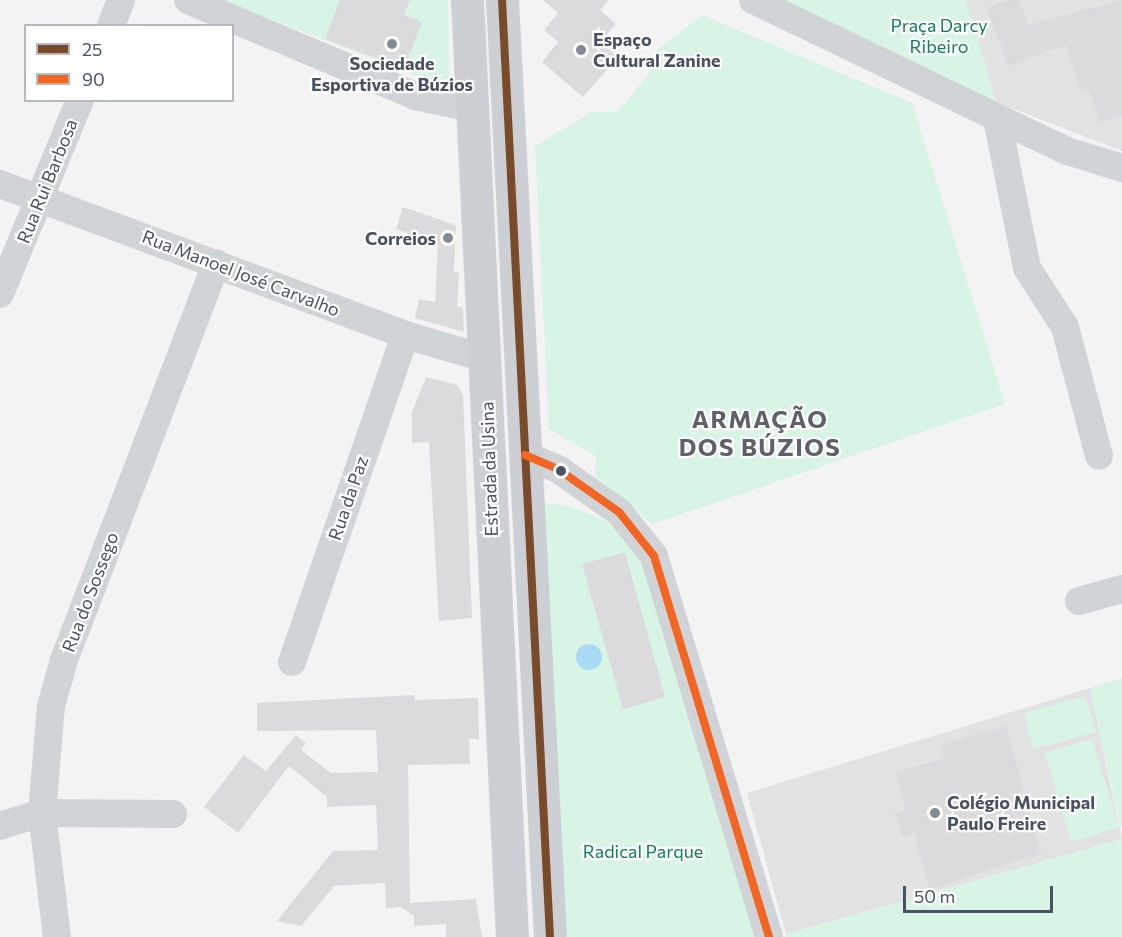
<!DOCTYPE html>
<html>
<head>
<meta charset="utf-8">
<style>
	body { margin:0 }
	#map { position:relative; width:1122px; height:937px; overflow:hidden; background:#f4f3f3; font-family:Commissioner,sans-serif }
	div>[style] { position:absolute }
	.education>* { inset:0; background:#e2e2e3 }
	.green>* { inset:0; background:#d7f4e5 }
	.water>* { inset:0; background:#a8dbf4 }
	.round { border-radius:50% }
	.building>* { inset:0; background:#dbdbdd }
	.minor>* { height:28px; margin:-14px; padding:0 14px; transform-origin:14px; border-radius:14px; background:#d1d4d7 }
	.major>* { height:33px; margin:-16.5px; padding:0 16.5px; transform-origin:16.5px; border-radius:16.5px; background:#cccfd4 }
	.bus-1>* { height:8px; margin:-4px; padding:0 4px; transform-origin:4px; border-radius:4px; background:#7a4b2a }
	.bus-2>* { height:8px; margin:-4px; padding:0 4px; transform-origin:4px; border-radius:4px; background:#f26522 }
	.dots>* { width:16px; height:16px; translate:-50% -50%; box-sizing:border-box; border:3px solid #fff; border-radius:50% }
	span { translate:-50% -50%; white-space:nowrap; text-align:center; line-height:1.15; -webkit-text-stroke:4.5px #fff; paint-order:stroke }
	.park-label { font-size:18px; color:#0e8256 }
	.poi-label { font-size:18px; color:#485262; font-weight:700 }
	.left { translate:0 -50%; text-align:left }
	.right { translate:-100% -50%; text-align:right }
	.street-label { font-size:18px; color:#485262 }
	.district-label { font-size:24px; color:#5e6168; font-weight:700; letter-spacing:1.5px }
	.legend { position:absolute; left:24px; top:24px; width:210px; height:78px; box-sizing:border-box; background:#fff; border:2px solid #b6bac0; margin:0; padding:8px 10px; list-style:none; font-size:18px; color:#485262 }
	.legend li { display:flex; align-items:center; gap:12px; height:30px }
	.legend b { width:30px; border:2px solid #b6bac0 }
	.scale { position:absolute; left:903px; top:886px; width:150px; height:27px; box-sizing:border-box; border:3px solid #485262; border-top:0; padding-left:8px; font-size:18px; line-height:21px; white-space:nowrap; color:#485262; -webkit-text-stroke:4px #fff; paint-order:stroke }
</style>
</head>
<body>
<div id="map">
	<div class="education">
		<i style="clip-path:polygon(966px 0,1122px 0,1122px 151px,996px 102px)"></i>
		<i style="clip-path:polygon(1090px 688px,1122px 839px,786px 934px,747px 793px)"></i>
	</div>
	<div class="green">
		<i style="clip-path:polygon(221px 0,448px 0,449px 88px)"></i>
		<i style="clip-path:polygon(771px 0,966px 0,996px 102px)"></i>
		<i style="clip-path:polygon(702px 15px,912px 103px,1005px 404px,652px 524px,595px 476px,596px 456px,549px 429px,535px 146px,592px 112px,617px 112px,646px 78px,657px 50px)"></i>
		<i style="clip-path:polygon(538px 502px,569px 506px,606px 521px,648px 560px,757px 937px,562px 937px)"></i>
		<i style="clip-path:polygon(1122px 678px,1122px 832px,1090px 688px)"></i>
		<i style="clip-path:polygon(1086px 696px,1096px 732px,1033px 749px,1024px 713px)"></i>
		<i style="clip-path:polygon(1092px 739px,1119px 827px,1071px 842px,1045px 753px)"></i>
		<i style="clip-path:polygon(1122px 839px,1122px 937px,787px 937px,786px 934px)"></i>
	</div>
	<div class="water">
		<i class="round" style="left:576px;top:644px;width:26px;height:26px"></i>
	</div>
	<div class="building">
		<i style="clip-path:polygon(340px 0,410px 0,404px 15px,422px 22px,404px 69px,325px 39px)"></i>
		<i style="clip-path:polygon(543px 0,609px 0,600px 10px,616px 24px,600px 42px,618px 57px,583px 97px,542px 62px,558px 42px,544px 30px,558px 13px)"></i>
		<i style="clip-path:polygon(1010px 0,1019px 0,1028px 25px,1122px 0,1122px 115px,1100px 122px,1089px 89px,1081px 92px,1066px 45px,1008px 66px,987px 8px)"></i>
		<i style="clip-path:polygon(403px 207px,456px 225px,454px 272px,459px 272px,457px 306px,463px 308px,464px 332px,415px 318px,419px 299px,435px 302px,438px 244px,396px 229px)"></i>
		<i style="clip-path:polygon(426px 377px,457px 385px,463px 395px,472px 618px,439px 621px,429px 442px,412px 443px,412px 412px)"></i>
		<i style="clip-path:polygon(625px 552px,665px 697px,623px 709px,582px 564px)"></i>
		<i style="clip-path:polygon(414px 695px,415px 700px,478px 698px,479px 739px,469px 739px,470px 764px,408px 765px,410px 903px,476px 899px,482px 937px,446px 937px,446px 924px,414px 926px,414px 916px,401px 907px,386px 908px,385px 883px,334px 886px,301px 926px,277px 921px,333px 851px,378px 850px,376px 805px,327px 807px,327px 797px,289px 766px,238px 833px,204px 807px,244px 755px,266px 771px,296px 735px,306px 743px,301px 750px,331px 773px,378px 772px,376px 730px,257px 731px,257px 703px)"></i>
		<i style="clip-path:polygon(1006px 726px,1041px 854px,930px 889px,914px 833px,902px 837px,895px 813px,906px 810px,896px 772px,945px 758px,941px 744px)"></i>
	</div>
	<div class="minor">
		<i style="left:188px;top:0;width:246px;rotate:22.9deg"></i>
		<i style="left:415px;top:96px;width:57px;rotate:12.1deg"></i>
		<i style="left:753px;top:0;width:348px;rotate:25.7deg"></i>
		<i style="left:1067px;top:151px;width:58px;rotate:17.2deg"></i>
		<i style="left:111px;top:26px;width:28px;rotate:-69deg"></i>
		<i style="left:997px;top:119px;width:152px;rotate:78.6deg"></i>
		<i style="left:1027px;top:268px;width:70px;rotate:57.2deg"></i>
		<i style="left:1065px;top:327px;width:133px;rotate:75.2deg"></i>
		<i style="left:0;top:184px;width:432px;rotate:20.4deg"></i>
		<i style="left:405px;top:335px;width:82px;rotate:16.2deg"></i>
		<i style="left:0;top:294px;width:210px;rotate:-67.6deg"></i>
		<i style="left:525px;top:455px;width:36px;rotate:23deg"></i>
		<i style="left:558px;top:469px;width:75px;rotate:35.2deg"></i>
		<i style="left:619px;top:512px;width:56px;rotate:51.5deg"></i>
		<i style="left:654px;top:556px;width:398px;rotate:73.2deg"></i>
		<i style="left:1079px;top:601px;width:45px;rotate:-15.6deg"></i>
		<i style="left:292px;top:662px;width:346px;rotate:-70.9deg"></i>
		<i style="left:0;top:826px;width:44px;rotate:-17.2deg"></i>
		<i style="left:42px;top:813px;width:131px;rotate:0.4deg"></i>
		<i style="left:57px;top:937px;width:125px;rotate:-96.9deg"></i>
		<i style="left:42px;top:813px;width:107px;rotate:-85.2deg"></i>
		<i style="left:51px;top:706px;width:48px;rotate:-74.2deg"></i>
		<i style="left:64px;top:660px;width:425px;rotate:-69deg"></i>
	</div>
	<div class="major">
		<i style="left:467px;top:0;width:938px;rotate:87.25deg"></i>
		<i style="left:502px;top:0;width:938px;rotate:87.07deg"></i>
	</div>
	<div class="bus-1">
		<i style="left:502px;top:0;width:938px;rotate:87.07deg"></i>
	</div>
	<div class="bus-2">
		<i style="left:525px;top:455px;width:36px;rotate:23deg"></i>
		<i style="left:558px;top:469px;width:75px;rotate:35.2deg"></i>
		<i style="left:619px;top:512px;width:56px;rotate:51.5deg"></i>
		<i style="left:654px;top:556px;width:398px;rotate:73.2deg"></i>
	</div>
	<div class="dots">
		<i style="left:392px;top:44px;background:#848a95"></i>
		<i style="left:581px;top:50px;background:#848a95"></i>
		<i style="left:448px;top:238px;background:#848a95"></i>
		<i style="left:561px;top:471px;background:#485262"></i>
		<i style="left:935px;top:813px;background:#848a95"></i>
	</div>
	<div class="park-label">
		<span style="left:939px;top:36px">Praça Darcy<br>Ribeiro</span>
		<span style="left:643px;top:851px">Radical Parque</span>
	</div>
	<div class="poi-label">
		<span class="left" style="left:593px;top:50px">Espaço<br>Cultural Zanine</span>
		<span style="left:392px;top:74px">Sociedade<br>Esportiva de Búzios</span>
		<span class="right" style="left:436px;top:238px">Correios</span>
		<span class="left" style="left:947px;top:813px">Colégio Municipal<br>Paulo Freire</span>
	</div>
	<div class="street-label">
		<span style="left:47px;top:181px;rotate:-68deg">Rua Rui Barbosa</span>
		<span style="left:241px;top:273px;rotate:21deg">Rua Manoel José Carvalho</span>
		<span style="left:489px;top:469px;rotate:-92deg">Estrada da Usina</span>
		<span style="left:348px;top:498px;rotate:-71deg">Rua da Paz</span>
		<span style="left:90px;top:592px;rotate:-69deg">Rua do Sossego</span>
	</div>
	<div class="district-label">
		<span style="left:760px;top:433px">ARMAÇÃO<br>DOS BÚZIOS</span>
	</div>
	<ul class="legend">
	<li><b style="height:8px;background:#7a4b2a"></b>25</li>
	<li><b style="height:8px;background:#f26522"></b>90</li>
	</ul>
	<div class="scale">50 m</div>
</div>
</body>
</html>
